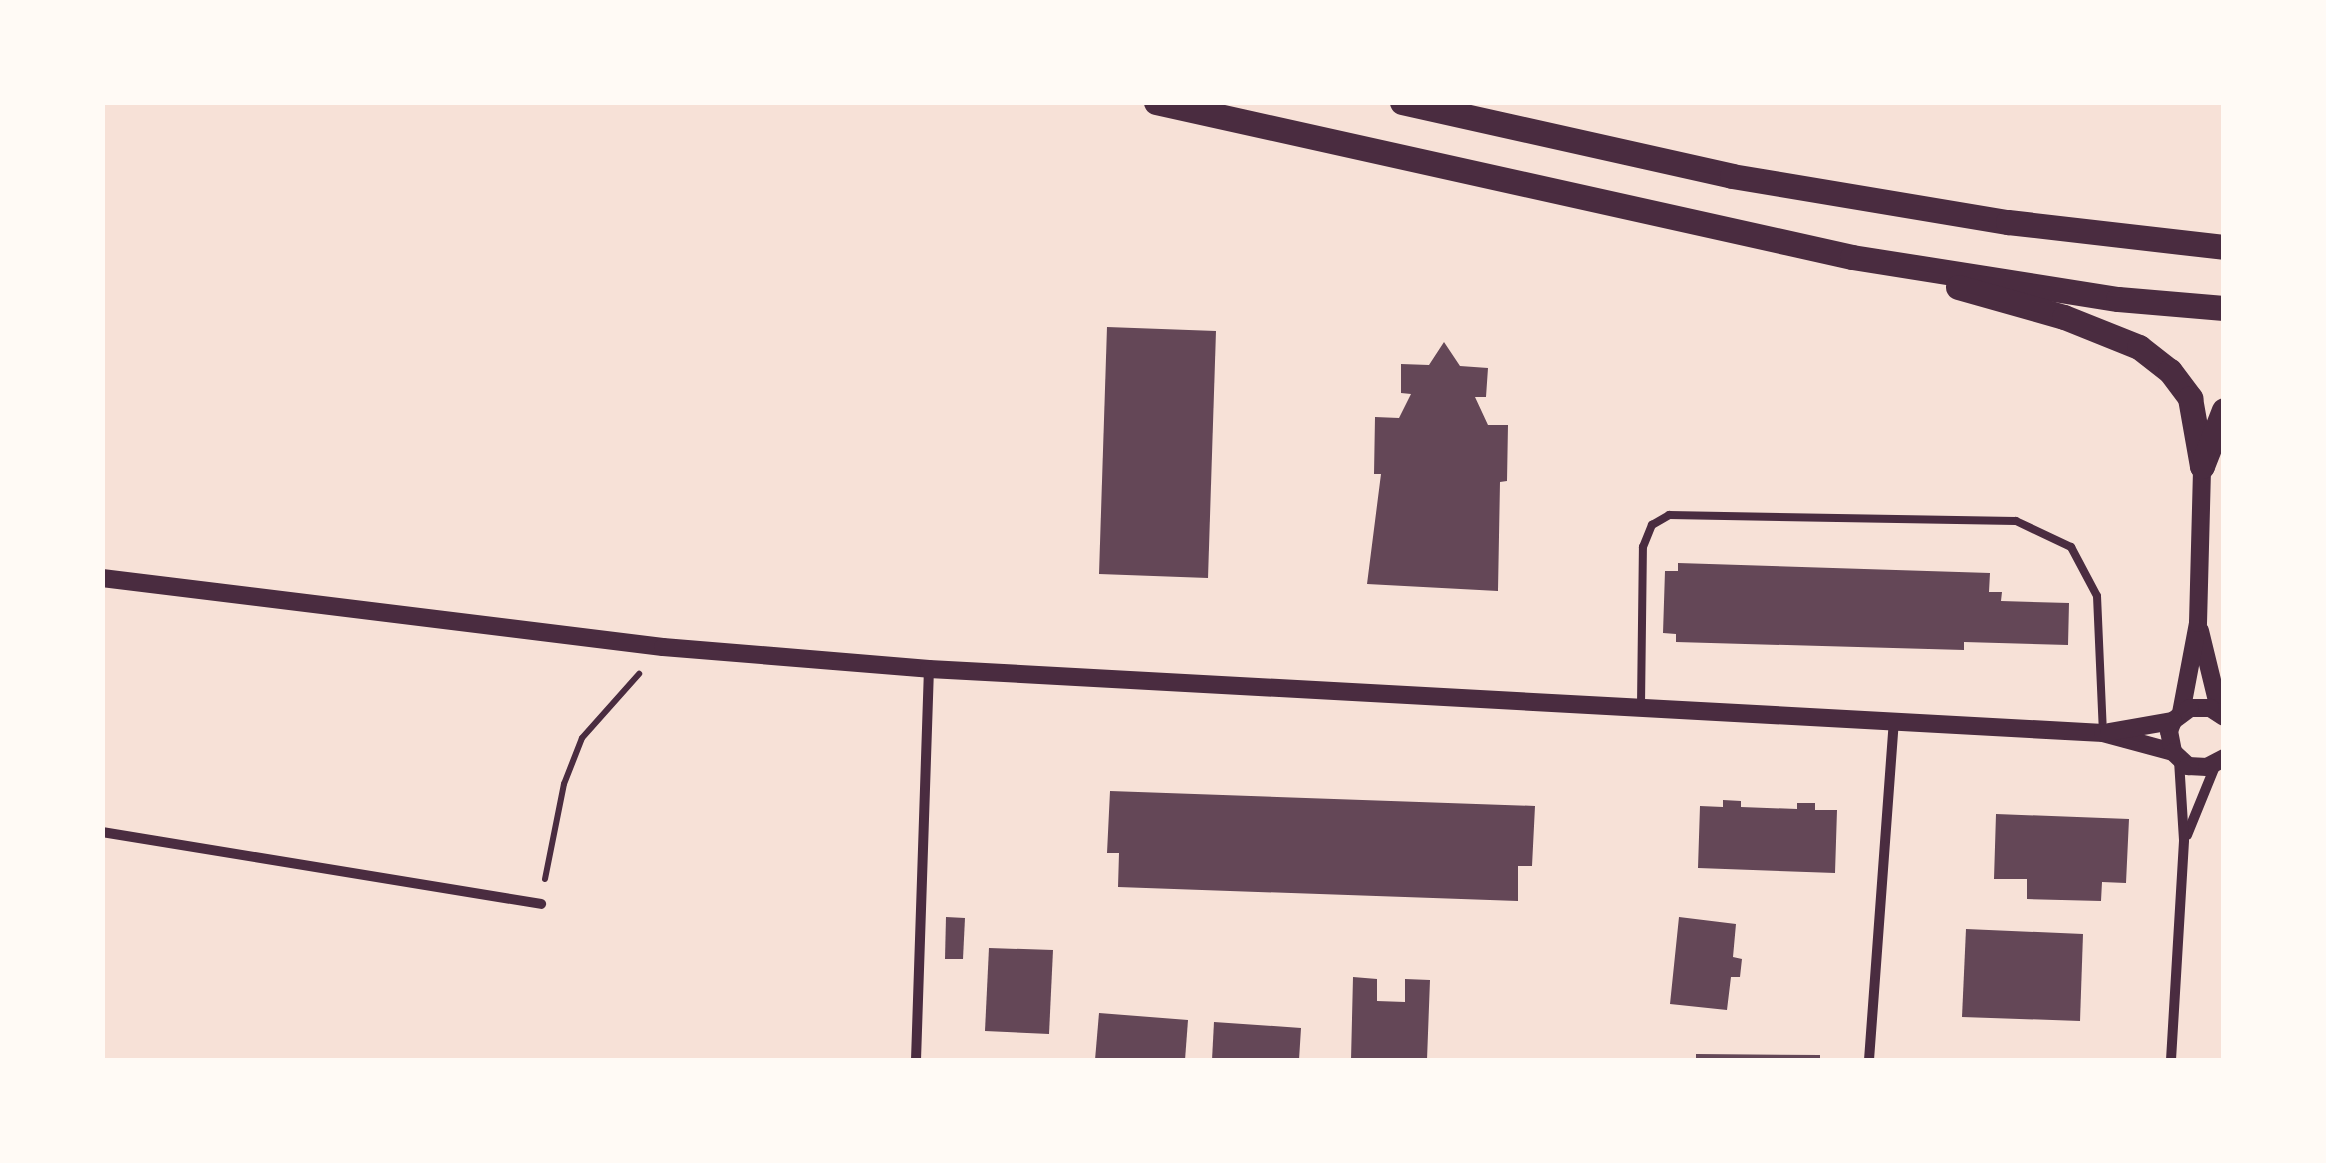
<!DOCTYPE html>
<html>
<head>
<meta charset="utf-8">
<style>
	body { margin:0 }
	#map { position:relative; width:2326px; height:1163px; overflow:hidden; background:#f7e1d7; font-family:Barlow,sans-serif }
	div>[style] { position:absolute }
	.building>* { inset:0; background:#644757 }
	.path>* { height:6px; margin:-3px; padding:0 3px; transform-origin:3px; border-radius:3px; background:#4a2c40 }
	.service>* { height:8px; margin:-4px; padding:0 4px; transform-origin:4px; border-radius:4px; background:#4a2c40 }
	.minor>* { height:10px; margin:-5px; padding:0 5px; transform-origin:5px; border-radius:5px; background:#4a2c40 }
	.tertiary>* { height:18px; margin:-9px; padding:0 9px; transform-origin:9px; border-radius:9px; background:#4a2c40 }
	.primary>* { height:25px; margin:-12.5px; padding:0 12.5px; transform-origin:12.5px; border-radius:12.5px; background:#4a2c40 }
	span { translate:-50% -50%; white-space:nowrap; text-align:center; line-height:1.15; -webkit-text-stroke:8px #fffaf5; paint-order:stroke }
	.frame { position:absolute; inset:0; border:105px solid #fffaf5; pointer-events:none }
</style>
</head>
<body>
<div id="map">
	<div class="building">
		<i style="clip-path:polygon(1107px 327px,1216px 331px,1208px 578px,1099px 574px)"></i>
		<i style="clip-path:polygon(1444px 342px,1460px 366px,1488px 368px,1486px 397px,1475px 397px,1488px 425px,1508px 425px,1507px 481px,1500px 482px,1498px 591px,1367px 584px,1381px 474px,1374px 474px,1375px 417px,1399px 418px,1411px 394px,1401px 393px,1401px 364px,1429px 365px)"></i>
		<i style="clip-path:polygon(1678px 563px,1990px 573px,1989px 592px,2002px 592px,2001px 601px,2069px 603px,2068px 645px,1964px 642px,1964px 650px,1676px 642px,1676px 634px,1663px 633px,1665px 571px,1678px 571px)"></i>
		<i style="clip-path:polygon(1110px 791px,1535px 806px,1532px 866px,1518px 866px,1518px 901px,1118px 887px,1119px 853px,1107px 853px)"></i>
		<i style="clip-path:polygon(1723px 800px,1741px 801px,1741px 807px,1797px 809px,1797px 803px,1815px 803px,1815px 810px,1837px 810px,1835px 873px,1698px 868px,1700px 806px,1723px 807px)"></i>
		<i style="clip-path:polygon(1996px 814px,2129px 819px,2126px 883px,2102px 882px,2101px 901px,2027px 899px,2027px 879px,1994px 879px)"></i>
		<i style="clip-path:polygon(946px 917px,965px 918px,963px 959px,945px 959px)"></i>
		<i style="clip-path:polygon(1679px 917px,1736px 924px,1733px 957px,1742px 959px,1740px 977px,1731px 977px,1727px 1010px,1670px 1004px)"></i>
		<i style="clip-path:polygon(1966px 929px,2083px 934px,2080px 1021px,1962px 1017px)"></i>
		<i style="clip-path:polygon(989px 948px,1053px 950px,1049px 1034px,985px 1031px)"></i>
		<i style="clip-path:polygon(1353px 977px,1377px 979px,1377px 1001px,1405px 1002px,1405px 979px,1430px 980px,1427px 1060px,1351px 1060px)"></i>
		<i style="clip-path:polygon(1099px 1013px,1188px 1020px,1185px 1060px,1095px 1060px)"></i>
		<i style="clip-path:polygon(1214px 1022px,1301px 1028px,1299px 1060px,1212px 1060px)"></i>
		<i style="clip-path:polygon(1696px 1054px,1820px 1055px,1820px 1060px,1696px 1060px)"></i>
	</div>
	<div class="path">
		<i style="left:545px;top:879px;width:97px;rotate:-78.7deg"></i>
		<i style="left:564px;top:784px;width:49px;rotate:-68.6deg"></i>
		<i style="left:582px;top:738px;width:86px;rotate:-48.3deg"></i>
	</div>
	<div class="service">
		<i style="left:1641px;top:705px;width:158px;rotate:-89.3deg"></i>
		<i style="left:1643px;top:547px;width:24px;rotate:-68deg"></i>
		<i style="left:1652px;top:525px;width:20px;rotate:-30deg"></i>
		<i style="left:1669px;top:515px;width:347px;rotate:1deg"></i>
		<i style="left:2016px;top:521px;width:61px;rotate:25.3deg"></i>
		<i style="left:2071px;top:547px;width:55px;rotate:62deg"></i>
		<i style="left:2097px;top:596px;width:137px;rotate:87.5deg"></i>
	</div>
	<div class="minor">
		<i style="left:102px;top:832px;width:445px;rotate:9.3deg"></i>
		<i style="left:2187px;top:835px;width:77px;rotate:-67.8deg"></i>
		<i style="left:916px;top:1060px;width:391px;rotate:-88.1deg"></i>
		<i style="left:1869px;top:1060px;width:340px;rotate:-85.8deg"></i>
		<i style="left:2171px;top:1060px;width:220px;rotate:-86.6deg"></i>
		<i style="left:2184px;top:840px;width:80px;rotate:-93.6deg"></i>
	</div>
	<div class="tertiary">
		<i style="left:102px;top:578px;width:565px;rotate:7.01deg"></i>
		<i style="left:663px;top:647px;width:267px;rotate:4.7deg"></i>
		<i style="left:929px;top:669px;width:1176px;rotate:3.12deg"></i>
		<i style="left:2103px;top:733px;width:73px;rotate:15.2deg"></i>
		<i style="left:2200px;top:631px;width:84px;rotate:76.3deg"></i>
		<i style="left:2181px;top:713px;width:92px;rotate:-79.3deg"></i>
		<i style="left:2198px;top:623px;width:157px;rotate:-88.5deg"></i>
		<i style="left:2224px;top:717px;width:17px;rotate:-147deg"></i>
		<i style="left:2210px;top:708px;width:20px;rotate:180deg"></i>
		<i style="left:2190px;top:708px;width:21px;rotate:143deg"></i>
		<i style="left:2173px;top:721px;width:11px;rotate:112deg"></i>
		<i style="left:2169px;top:731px;width:21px;rotate:79deg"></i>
		<i style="left:2173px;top:752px;width:21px;rotate:43deg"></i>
		<i style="left:2188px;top:766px;width:19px;rotate:3deg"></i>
		<i style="left:2207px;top:767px;width:19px;rotate:-28deg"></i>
		<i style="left:2109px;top:732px;width:65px;rotate:-9.8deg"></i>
	</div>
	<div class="primary">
		<i style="left:1156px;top:102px;width:713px;rotate:12.55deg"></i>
		<i style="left:1852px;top:257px;width:269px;rotate:9deg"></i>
		<i style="left:2118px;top:299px;width:106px;rotate:4.9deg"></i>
		<i style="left:1402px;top:102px;width:338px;rotate:12.6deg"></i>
		<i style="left:1732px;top:176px;width:280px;rotate:9.5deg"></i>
		<i style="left:2008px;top:222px;width:217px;rotate:6.6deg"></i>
		<i style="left:1958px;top:287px;width:110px;rotate:15.8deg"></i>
		<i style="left:2064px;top:317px;width:81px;rotate:21.8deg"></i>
		<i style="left:2139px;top:347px;width:39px;rotate:38deg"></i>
		<i style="left:2170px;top:371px;width:34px;rotate:53deg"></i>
		<i style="left:2190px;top:398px;width:69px;rotate:80deg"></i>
		<i style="left:2202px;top:466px;width:60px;rotate:-68.6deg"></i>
	</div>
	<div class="frame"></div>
</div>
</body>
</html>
